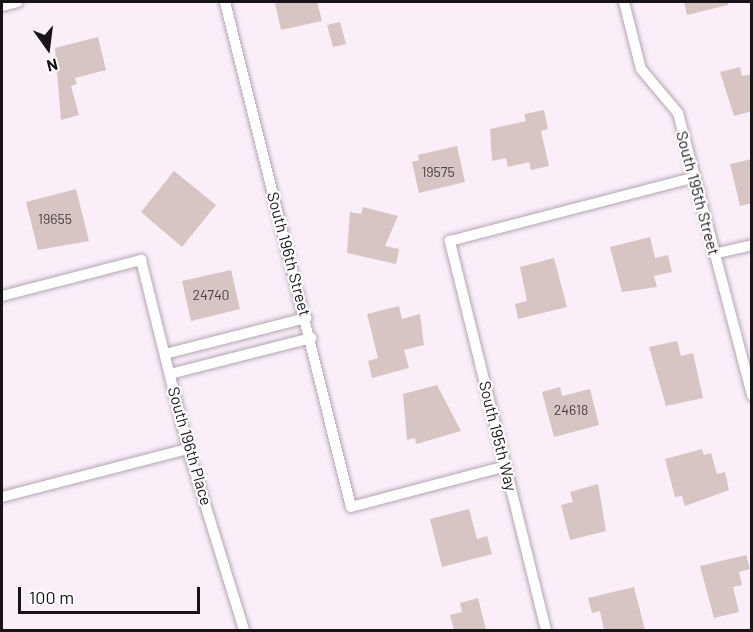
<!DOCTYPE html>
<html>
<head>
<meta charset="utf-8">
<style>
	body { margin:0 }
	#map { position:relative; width:753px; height:632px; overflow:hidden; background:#faeef9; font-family:Barlow,sans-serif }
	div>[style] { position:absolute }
	.building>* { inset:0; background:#d6c5c2 }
	.roads { filter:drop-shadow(0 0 2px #b2a6b1) drop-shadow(0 0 2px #b2a6b1) }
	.street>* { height:10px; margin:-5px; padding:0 5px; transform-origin:5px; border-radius:5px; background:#fff }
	span { translate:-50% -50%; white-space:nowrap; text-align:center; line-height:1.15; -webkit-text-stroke:4.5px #fff; paint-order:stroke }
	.number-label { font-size:14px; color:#474042 }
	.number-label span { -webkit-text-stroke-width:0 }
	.street-label { font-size:16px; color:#171317 }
	.frame { position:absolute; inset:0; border:3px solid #171317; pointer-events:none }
	.north { position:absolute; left:18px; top:18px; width:60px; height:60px; -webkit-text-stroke:4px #fff; paint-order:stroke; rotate:166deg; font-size:16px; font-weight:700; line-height:24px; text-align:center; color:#171317 }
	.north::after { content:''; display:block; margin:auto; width:21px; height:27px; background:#171317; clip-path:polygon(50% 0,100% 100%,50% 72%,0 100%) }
	.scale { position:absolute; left:18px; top:587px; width:182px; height:27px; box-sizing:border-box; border:3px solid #171317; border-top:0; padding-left:8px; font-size:18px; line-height:21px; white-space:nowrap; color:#171317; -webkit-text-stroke:4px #fff; paint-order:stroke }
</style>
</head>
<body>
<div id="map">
	<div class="building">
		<i style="clip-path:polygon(317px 2px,322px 21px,281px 30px,275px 3px)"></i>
		<i style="clip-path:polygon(684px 2px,728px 2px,728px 5px,687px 15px)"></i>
		<i style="clip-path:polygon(340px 22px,346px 44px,333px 47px,327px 25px)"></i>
		<i style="clip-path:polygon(98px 37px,106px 70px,75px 78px,77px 84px,71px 86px,79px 115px,61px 120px,55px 48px)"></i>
		<i style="clip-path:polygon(740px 67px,742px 76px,752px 74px,752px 111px,734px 116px,720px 72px)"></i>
		<i style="clip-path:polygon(544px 110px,548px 129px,541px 131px,549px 166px,531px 170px,529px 162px,508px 167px,506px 158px,492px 161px,490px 129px,526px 121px,524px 114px)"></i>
		<i style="clip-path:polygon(457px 146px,465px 182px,419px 193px,412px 162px,419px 160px,418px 155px)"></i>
		<i style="clip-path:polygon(752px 159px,752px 203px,740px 206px,730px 164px)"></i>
		<i style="clip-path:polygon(174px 171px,216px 205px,182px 247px,141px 212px)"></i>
		<i style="clip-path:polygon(76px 189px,89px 241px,38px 250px,26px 202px)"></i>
		<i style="clip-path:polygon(363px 207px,398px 216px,385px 246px,399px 249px,396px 264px,347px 253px,350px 212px,361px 214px)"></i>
		<i style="clip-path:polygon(650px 237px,655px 258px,668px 255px,672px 272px,654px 276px,657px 287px,622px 292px,610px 247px)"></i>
		<i style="clip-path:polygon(554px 258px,567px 307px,518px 319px,515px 304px,527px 301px,520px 267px)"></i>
		<i style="clip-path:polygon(231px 270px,240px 309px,191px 321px,182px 281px)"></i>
		<i style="clip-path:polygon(399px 306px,402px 319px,420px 314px,424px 345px,404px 350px,409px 368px,372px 378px,368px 361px,378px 358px,367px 314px)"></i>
		<i style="clip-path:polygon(677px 341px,681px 356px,693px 353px,703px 398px,666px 406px,649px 347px)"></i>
		<i style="clip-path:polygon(437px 385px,461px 431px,416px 444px,415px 438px,407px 440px,403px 394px)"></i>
		<i style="clip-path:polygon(560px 387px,562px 396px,590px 389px,599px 425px,554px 437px,542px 392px)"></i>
		<i style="clip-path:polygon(702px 449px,704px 455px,711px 453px,717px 474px,725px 472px,729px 490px,685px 506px,682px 496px,675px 497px,665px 459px)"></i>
		<i style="clip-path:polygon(598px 484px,606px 531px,570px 540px,561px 505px,573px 502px,570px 492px)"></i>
		<i style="clip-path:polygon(469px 509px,477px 539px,487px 536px,492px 554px,442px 567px,430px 519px)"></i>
		<i style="clip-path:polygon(746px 555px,750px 569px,739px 572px,742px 585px,733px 587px,739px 612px,714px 618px,700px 566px)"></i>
		<i style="clip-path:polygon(634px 587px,645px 630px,604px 630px,600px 611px,592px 613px,588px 598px)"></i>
		<i style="clip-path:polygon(478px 598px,486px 630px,454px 630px,450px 615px,462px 612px,460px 603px)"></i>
	</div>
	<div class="roads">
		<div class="street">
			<i style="left:225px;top:2px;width:520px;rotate:75.99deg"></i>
			<i style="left:351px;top:507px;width:160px;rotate:-14.8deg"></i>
			<i style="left:624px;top:2px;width:69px;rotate:75.8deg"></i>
			<i style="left:641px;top:69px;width:57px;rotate:49.9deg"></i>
			<i style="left:678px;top:113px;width:292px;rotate:75.3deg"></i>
			<i style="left:2px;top:6px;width:16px;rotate:-14deg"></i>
			<i style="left:714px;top:254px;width:39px;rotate:-13deg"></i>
			<i style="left:2px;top:296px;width:144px;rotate:-14.5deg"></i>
			<i style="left:141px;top:260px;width:195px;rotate:76deg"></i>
			<i style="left:188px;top:449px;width:189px;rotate:72.8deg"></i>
			<i style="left:165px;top:354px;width:146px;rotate:-14.3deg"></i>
			<i style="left:170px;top:374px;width:146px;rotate:-14.3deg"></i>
			<i style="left:2px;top:497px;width:192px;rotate:-14.5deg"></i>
			<i style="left:546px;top:630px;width:401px;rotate:-103.9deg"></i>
			<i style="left:450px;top:241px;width:253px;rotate:-14.6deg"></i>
		</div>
	</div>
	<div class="number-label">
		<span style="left:438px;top:172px">19575</span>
		<span style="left:55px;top:219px">19655</span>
		<span style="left:211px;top:295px">24740</span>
		<span style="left:571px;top:410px">24618</span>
	</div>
	<div class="street-label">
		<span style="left:698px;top:193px;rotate:75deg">South 195th Street</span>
		<span style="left:289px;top:254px;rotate:75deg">South 196th Street</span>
		<span style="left:498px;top:436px;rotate:76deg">South 195th Way</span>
		<span style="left:190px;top:446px;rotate:74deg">South 196th Place</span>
	</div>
	<div class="frame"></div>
	<div class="north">N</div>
	<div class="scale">100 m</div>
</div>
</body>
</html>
